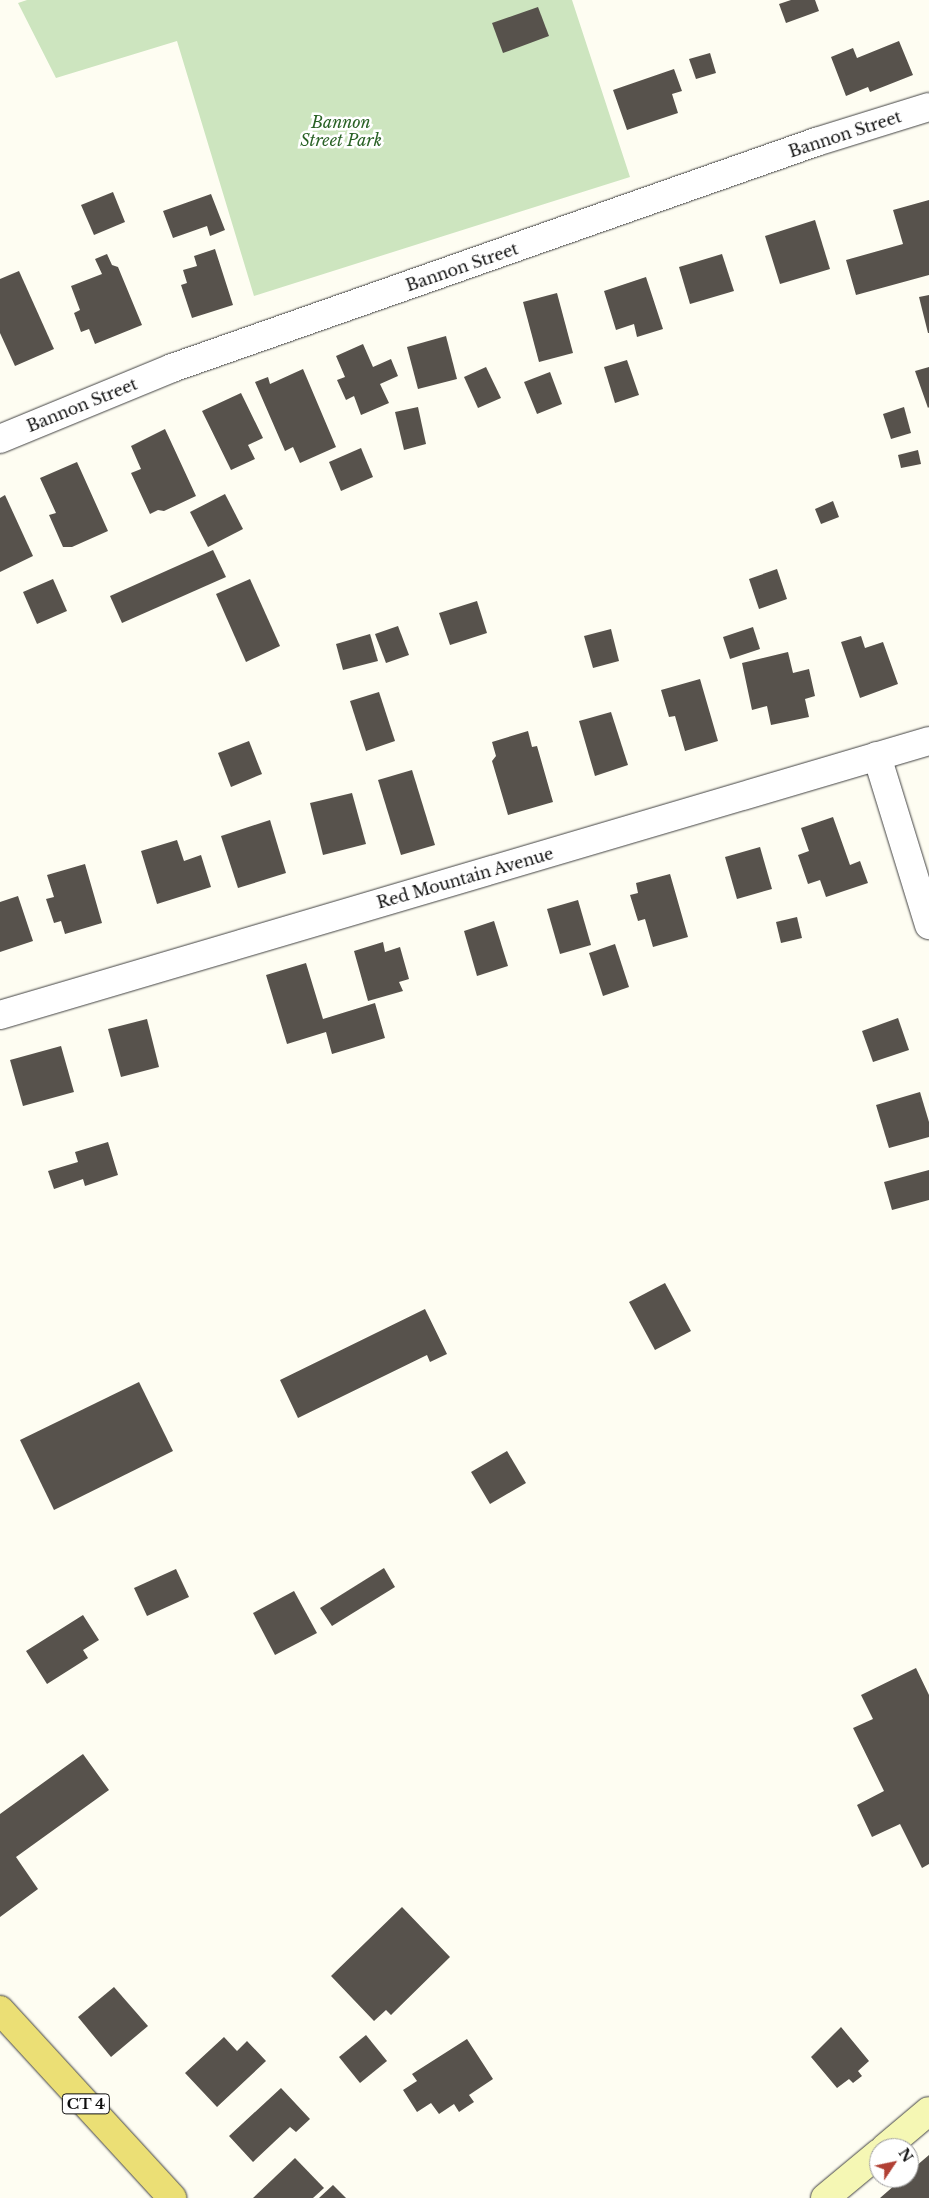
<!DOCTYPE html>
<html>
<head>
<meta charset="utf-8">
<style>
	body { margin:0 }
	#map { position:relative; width:929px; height:2198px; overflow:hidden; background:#fefdf2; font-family:"Libre Baskerville",serif }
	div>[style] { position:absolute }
	.green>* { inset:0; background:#cde5bf }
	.building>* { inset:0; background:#57524c }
	.roads { filter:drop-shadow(0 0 1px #424242) drop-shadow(0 0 1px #424242) }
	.minor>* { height:28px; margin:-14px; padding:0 14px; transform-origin:14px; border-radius:14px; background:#fff }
	.secondary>* { height:28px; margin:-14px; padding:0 14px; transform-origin:14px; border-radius:14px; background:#f5f7b4 }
	.primary>* { height:28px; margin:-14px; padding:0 14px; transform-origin:14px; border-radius:14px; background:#ebdf75 }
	span { translate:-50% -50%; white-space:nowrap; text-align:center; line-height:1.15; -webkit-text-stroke:5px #fff; paint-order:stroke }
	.shield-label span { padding:1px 4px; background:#fff; border:1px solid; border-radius:4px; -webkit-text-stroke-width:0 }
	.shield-label { font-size:15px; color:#0f0f0f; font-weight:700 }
	.park-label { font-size:16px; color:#296125; font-style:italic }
	.street-label { font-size:16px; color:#0f0f0f }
	.north { position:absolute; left:869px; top:2138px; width:50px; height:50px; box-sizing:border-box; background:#fff; border:1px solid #9f9f9f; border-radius:50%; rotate:56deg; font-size:14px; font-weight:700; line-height:20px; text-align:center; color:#0f0f0f }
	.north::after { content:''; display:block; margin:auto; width:18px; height:22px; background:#b14034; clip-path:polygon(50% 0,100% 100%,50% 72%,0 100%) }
</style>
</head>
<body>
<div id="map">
	<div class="green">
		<i style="clip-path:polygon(27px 0,572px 0,630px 177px,254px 296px,177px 41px,56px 78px,18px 3px)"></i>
	</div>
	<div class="building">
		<i style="clip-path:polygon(791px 0,815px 0,819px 11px,786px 23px,779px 4px)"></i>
		<i style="clip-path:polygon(538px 7px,549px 36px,503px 53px,492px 23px)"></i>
		<i style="clip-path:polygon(899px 41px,913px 75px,870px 92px,868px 87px,846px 96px,831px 57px,853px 48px,857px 58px)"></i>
		<i style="clip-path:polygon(710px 53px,716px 73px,696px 79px,689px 59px)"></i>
		<i style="clip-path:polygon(674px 69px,682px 91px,672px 94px,678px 113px,627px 130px,613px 90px)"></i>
		<i style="clip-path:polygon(113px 192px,125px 222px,94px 235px,81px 205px)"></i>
		<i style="clip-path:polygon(211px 194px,225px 230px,210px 236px,207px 226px,173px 238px,163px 211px)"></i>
		<i style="clip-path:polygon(929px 200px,929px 275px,856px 295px,846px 260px,903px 244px,893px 210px)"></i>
		<i style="clip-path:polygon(815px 220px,830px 269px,780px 284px,765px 236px)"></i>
		<i style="clip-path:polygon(215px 249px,233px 305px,192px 318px,181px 285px,187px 283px,183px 270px,197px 266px,194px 256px)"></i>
		<i style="clip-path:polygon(107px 254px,112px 265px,118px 267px,142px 325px,95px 344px,89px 329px,81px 332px,74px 313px,80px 310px,71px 286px,102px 274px,95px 259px)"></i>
		<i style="clip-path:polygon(722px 254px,734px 291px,690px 304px,679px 267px)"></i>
		<i style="clip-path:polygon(19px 271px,54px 349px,15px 366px,0 333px,0 279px)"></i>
		<i style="clip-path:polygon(646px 277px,663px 329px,637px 337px,634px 324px,616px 330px,604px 291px)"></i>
		<i style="clip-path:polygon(557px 293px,573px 353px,539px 362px,523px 302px)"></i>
		<i style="clip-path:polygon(929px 295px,929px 333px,928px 333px,919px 297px)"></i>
		<i style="clip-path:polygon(446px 336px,457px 379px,418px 389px,407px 347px)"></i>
		<i style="clip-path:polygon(363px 344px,373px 367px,391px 359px,398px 376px,380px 384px,389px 403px,361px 415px,354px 396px,346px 400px,337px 380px,345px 377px,336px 356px)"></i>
		<i style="clip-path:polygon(627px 360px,639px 395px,615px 403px,604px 367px)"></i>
		<i style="clip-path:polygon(486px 367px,501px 398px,478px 408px,464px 377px)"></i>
		<i style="clip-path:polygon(929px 367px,929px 407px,928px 408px,915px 371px)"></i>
		<i style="clip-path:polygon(303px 369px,336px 447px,300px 463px,293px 447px,285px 451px,255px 382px,268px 377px,270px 384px)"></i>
		<i style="clip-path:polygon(550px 372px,562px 404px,537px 414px,524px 382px)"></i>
		<i style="clip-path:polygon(241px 393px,263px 438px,248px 445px,255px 459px,231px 470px,202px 411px)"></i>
		<i style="clip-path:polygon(418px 407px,426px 444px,404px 450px,395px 412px)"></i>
		<i style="clip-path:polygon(904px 407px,911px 433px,891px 439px,883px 414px)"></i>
		<i style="clip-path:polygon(165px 429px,196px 496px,164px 511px,158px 510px,150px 514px,131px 473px,141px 469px,131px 446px)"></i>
		<i style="clip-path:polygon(361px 448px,373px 477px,341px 491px,329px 462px)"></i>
		<i style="clip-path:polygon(918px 450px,921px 464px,901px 468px,898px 455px)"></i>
		<i style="clip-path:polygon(77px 462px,108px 531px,72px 547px,63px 547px,49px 515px,56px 513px,40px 478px)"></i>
		<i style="clip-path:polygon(225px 494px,243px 529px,208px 547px,190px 512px)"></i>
		<i style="clip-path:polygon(5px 495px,33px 556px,0 572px,0 498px)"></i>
		<i style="clip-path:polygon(833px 501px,839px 517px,821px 524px,815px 509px)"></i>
		<i style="clip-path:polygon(213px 550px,226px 577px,122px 623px,110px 596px)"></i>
		<i style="clip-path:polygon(777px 569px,787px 599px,759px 609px,749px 579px)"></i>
		<i style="clip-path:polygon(53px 579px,67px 611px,37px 624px,23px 592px)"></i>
		<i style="clip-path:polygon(250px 579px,280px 646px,246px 662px,216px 594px)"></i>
		<i style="clip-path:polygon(477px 601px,487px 633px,450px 645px,439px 613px)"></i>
		<i style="clip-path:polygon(398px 626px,409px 655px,386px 663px,375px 634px)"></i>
		<i style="clip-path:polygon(753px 627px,760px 649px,730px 659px,723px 637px)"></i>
		<i style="clip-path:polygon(611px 629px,619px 661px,593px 668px,584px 636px)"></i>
		<i style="clip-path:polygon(370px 634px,378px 661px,343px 670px,336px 644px)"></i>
		<i style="clip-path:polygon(861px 636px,865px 648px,883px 642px,898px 684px,860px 698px,841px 642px)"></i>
		<i style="clip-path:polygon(788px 652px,793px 673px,809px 669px,815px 696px,805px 699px,809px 717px,771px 725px,767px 706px,752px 710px,742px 663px)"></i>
		<i style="clip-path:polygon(700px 679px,718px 741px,685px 751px,675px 716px,669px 717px,661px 690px)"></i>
		<i style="clip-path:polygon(379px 692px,395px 741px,366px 751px,350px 701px)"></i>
		<i style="clip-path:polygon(611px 712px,628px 765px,595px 776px,579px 721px)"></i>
		<i style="clip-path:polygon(528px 731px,532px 747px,537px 746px,553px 802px,508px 815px,492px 761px,496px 756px,492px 742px)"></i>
		<i style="clip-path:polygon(249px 741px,262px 774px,231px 787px,218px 753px)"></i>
		<i style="clip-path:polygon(412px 770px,435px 845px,401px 855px,378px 780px)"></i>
		<i style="clip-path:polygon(352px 793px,366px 844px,323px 855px,310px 803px)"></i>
		<i style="clip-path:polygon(833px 817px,850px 865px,860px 861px,868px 883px,826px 897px,820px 880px,808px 884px,798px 855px,809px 851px,801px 828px)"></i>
		<i style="clip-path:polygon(270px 820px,286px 873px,238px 888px,221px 836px)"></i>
		<i style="clip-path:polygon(177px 840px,184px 861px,201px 855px,211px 887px,157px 904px,141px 851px)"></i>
		<i style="clip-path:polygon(760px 847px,772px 889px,737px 899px,725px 857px)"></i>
		<i style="clip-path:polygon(85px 864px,102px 923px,65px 934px,61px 921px,54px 923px,46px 899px,54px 897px,47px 875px)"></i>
		<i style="clip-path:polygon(670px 874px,688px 937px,653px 947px,645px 919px,638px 921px,630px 895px,638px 893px,636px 883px)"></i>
		<i style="clip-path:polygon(18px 896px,33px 941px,0 952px,0 902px)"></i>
		<i style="clip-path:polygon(578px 900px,591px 945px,560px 954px,547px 909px)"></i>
		<i style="clip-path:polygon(797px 917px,802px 938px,781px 943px,776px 922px)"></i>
		<i style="clip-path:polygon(494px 921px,508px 966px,477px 976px,464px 931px)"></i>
		<i style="clip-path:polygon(383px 942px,385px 952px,400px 947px,409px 979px,399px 982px,403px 991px,368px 1001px,354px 951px)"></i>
		<i style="clip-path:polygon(615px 944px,629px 987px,603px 996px,589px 953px)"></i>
		<i style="clip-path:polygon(306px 963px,323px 1019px,375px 1003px,385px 1038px,332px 1054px,326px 1032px,287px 1044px,266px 975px)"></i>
		<i style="clip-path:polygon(898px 1018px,909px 1050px,873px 1062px,862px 1031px)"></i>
		<i style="clip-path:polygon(147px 1019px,159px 1067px,121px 1077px,108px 1029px)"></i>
		<i style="clip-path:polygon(61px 1046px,74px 1092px,23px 1106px,10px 1060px)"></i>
		<i style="clip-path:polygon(920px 1092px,929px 1122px,929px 1137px,889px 1148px,876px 1105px)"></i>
		<i style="clip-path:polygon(108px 1142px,118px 1175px,85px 1186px,83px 1179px,54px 1189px,48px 1171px,78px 1162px,75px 1152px)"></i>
		<i style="clip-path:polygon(929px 1170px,929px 1200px,892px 1210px,884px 1182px)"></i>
		<i style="clip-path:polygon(665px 1283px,691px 1331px,655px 1350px,629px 1302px)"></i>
		<i style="clip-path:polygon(425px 1309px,447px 1354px,430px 1362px,427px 1355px,298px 1418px,280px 1380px)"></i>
		<i style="clip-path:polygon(139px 1382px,173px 1451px,54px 1510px,20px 1440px)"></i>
		<i style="clip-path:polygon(507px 1451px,526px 1483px,490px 1504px,471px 1472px)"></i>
		<i style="clip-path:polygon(384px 1568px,395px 1587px,332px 1626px,320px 1608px)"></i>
		<i style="clip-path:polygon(176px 1569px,189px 1597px,147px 1616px,134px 1588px)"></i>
		<i style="clip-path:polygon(294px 1591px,317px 1633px,275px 1655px,253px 1613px)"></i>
		<i style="clip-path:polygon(83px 1615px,99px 1640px,83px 1650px,88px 1658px,47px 1684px,26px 1651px)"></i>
		<i style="clip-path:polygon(916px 1668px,929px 1695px,929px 1864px,922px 1868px,900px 1824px,872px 1837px,857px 1805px,884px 1791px,853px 1728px,873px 1719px,861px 1695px)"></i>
		<i style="clip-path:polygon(83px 1754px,109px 1790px,16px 1857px,38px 1889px,0 1917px,0 1814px)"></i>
		<i style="clip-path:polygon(402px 1907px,450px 1957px,391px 2015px,386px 2010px,374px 2021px,331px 1976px)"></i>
		<i style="clip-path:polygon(114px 1987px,148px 2026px,111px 2057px,78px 2017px)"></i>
		<i style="clip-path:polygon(841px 2027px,869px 2061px,858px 2071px,862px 2076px,853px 2083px,849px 2079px,837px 2088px,811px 2057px)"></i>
		<i style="clip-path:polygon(366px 2035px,387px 2061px,360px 2083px,339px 2057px)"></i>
		<i style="clip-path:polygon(224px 2037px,237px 2051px,247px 2041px,266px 2061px,217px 2107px,185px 2073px)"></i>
		<i style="clip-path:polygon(467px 2039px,493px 2079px,469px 2095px,474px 2102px,459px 2112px,454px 2104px,439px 2114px,431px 2103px,417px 2112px,403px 2090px,417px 2081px,412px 2074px)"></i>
		<i style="clip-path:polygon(281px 2088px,310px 2119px,296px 2132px,290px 2127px,253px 2162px,229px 2136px)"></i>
		<i style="clip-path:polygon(929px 2155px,929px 2198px,880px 2198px,903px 2178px,909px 2178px,909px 2172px)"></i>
		<i style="clip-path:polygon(295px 2158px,324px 2188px,313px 2198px,253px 2198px)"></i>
		<i style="clip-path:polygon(333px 2185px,346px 2198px,319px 2198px)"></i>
	</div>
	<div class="roads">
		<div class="minor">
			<i style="left:0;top:439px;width:186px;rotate:-22.4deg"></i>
			<i style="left:172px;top:368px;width:683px;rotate:-19.34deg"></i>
			<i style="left:816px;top:142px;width:118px;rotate:-17.2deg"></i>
			<i style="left:877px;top:756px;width:177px;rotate:72.9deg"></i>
			<i style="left:0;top:1015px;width:969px;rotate:-16.43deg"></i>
		</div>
		<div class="secondary">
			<i style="left:885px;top:2148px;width:57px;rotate:-40.1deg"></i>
			<i style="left:825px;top:2198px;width:70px;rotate:-39.8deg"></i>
		</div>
		<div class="primary">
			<i style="left:0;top:2010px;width:255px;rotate:47.5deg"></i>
		</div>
	</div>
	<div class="shield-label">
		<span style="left:86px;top:2104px">CT 4</span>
	</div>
	<div class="park-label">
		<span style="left:341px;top:131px">Bannon<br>Street Park</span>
	</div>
	<div class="street-label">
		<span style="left:845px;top:134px;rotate:-18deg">Bannon Street</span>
		<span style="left:462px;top:267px;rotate:-19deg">Bannon Street</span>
		<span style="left:82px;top:405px;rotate:-22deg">Bannon Street</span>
		<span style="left:465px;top:878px;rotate:-16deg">Red Mountain Avenue</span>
	</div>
	<div class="north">N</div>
</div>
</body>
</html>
